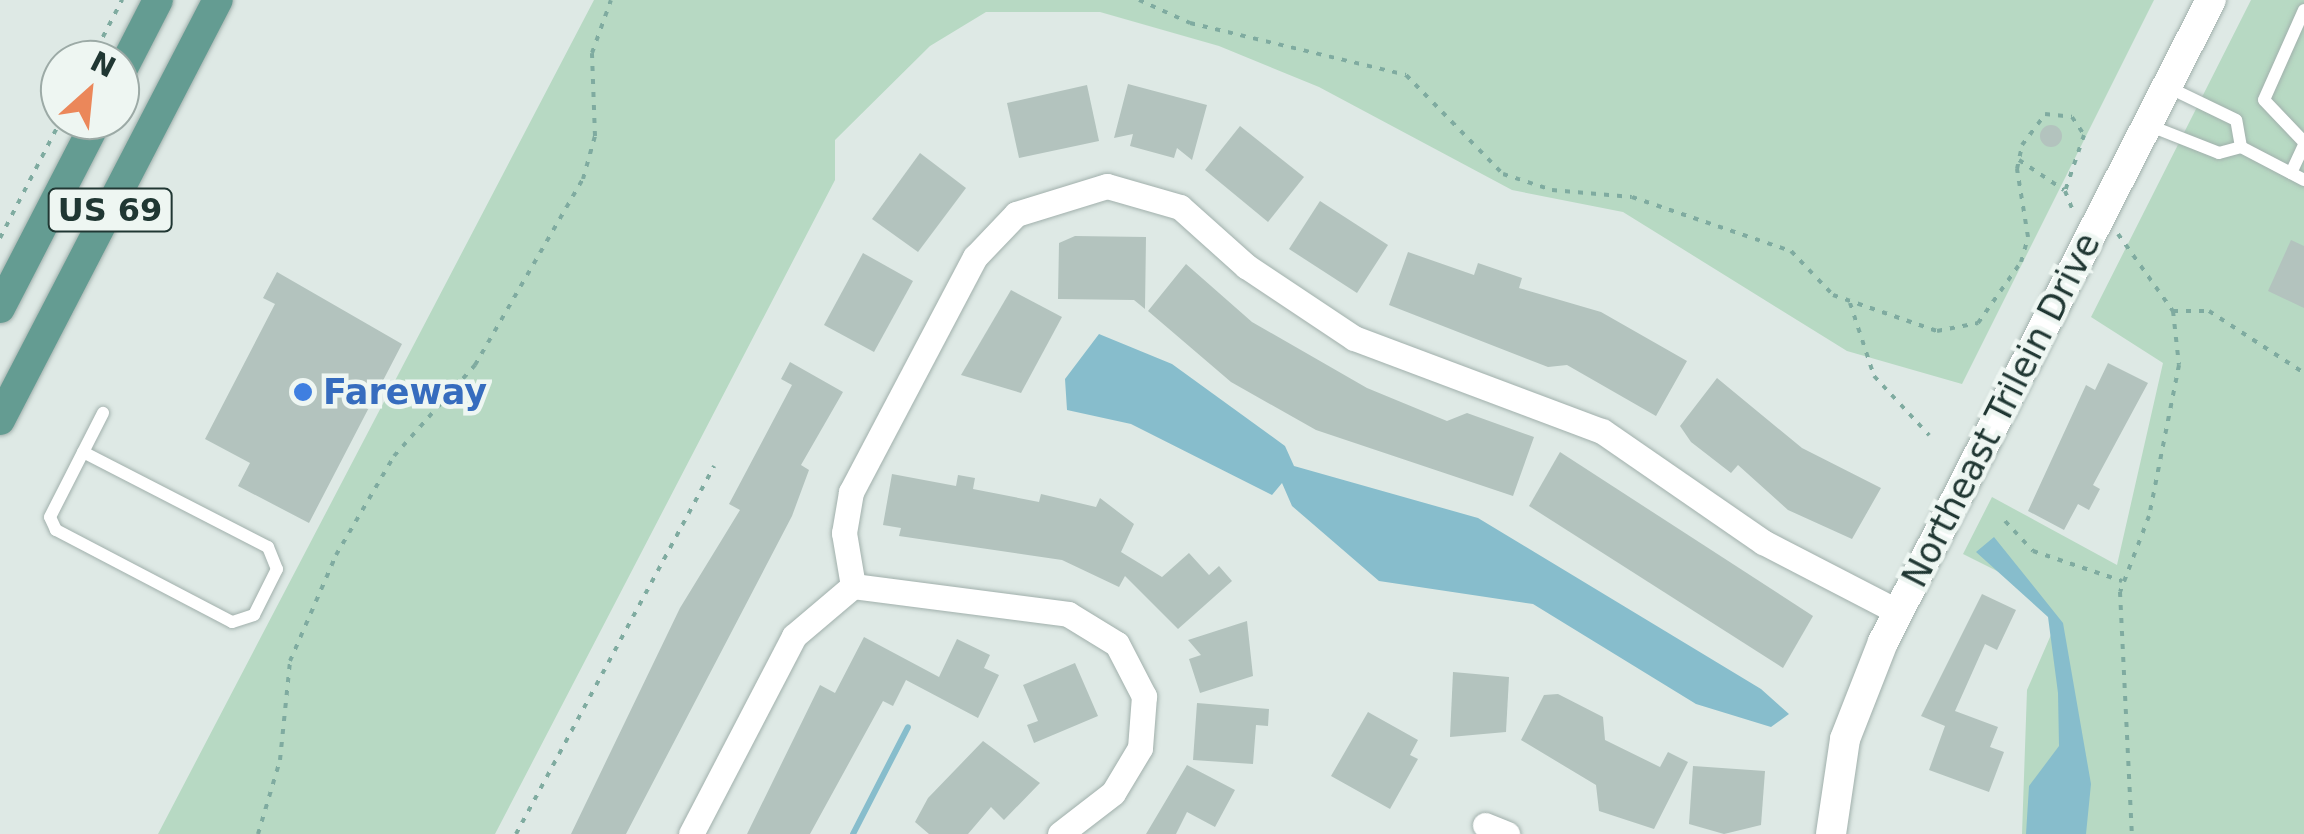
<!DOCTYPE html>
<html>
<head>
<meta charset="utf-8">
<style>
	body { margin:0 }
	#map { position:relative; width:2304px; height:834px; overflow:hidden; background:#dee9e5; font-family:"DejaVu Sans",sans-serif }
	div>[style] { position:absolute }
	.green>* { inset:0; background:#b7d9c3 }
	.water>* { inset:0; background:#87bdcc }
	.stream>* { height:6px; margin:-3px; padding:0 3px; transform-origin:3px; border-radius:3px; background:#87bdcc }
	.building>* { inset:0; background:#b3c3be }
	.round { border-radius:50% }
	.path>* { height:4px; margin-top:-2px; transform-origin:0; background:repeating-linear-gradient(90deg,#7faba0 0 5px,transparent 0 13px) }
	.roads { filter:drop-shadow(0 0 2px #a1b0ac) drop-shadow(0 0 2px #a1b0ac) }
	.lane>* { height:12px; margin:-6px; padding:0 6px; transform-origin:6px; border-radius:6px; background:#fff }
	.street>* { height:25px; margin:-12.5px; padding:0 12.5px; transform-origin:12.5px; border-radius:12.5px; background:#fff }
	.secondary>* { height:30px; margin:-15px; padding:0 15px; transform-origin:15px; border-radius:15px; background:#fff }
	.primary>* { height:30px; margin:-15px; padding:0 15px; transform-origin:15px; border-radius:15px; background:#649c92 }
	.dots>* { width:28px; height:28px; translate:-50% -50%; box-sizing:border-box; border:5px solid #eef6f2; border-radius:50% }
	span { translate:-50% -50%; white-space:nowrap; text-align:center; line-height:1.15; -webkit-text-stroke:9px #eef6f2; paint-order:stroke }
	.shield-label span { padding:2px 8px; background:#eef6f2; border:2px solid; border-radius:8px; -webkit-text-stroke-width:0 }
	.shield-label { font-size:32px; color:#203733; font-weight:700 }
	.shop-label { font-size:35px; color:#366cbe; font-weight:700 }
	.left { translate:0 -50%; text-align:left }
	.street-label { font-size:35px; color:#203733 }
	.north { position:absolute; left:40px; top:40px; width:100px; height:100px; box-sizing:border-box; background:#eef6f2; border:2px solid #9caaa6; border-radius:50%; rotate:27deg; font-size:28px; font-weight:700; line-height:40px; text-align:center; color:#203733 }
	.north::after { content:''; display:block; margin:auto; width:35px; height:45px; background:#eb875a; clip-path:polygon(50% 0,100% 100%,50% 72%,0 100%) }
</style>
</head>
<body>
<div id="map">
	<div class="green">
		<i style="clip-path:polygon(594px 0,2154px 0,1962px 384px,1847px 351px,1623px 212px,1512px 190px,1319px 87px,1219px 46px,1100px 12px,986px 12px,930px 46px,835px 140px,835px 180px,495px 834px,158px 834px)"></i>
		<i style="clip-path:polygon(2251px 0,2304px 0,2304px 834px,2022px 834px,2027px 690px,2057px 621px,2007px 576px,1963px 554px,1992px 497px,2117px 565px,2163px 363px,2091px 317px)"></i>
	</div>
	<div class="water">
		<i style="clip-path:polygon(1099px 334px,1172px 364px,1285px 446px,1294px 466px,1478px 518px,1761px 689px,1789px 714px,1771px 727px,1696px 704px,1533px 604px,1379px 581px,1292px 506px,1282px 483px,1272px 495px,1131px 424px,1067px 410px,1065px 379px)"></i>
		<i style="clip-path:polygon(1994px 537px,2063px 623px,2091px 784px,2086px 834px,2026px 834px,2029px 786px,2059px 746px,2058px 693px,2048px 617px,1976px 552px)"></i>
	</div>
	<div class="stream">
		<i style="left:853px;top:834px;width:120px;rotate:-62.8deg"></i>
	</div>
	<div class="building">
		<i style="clip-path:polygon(1128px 84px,1207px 105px,1192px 160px,1177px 148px,1174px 158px,1130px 146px,1133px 134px,1114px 138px)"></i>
		<i style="clip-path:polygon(1087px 85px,1099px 141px,1019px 158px,1007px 103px)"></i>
		<i class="round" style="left:2040px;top:125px;width:22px;height:22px"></i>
		<i style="clip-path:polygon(1240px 126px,1304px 177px,1268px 222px,1205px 170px)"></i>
		<i style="clip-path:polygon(920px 153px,966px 188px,918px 252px,872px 219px)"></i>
		<i style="clip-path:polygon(1320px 201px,1388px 245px,1357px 293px,1289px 249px)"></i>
		<i style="clip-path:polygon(1075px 236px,1146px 237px,1145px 309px,1134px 300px,1058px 299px,1059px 243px)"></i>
		<i style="clip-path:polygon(2291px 240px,2304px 246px,2304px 308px,2268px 291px)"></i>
		<i style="clip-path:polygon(1408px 252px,1474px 275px,1478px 263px,1522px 278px,1519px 288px,1601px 312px,1687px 361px,1656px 416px,1567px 365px,1548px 367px,1389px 305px)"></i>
		<i style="clip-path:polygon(863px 253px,913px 281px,874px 352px,824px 325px)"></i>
		<i style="clip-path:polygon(1186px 264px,1252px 322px,1367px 388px,1447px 421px,1467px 413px,1534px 437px,1513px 496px,1316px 430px,1231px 382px,1148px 311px)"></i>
		<i style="clip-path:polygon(277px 272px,402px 344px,309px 523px,238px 486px,250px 463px,205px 439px,275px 304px,263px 298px)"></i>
		<i style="clip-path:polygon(1011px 290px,1062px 317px,1021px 393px,961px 375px)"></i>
		<i style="clip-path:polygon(790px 362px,843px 392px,801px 465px,809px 470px,792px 516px,626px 834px,571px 834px,680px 608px,740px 510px,729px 504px,792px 385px,781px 379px)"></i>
		<i style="clip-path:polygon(2108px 363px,2148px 383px,2093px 485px,2100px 489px,2089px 510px,2078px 504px,2064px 530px,2028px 511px,2086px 385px,2095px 390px)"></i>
		<i style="clip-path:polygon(1717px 378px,1802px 448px,1881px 488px,1852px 539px,1788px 510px,1738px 465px,1731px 473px,1691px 442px,1680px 426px)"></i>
		<i style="clip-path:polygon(1560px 452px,1813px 616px,1783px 668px,1529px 506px)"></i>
		<i style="clip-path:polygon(892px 474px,956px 486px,958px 475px,975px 478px,973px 489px,1039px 502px,1041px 494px,1096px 507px,1100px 498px,1134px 524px,1121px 552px,1162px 577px,1189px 553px,1209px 575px,1219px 566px,1232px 581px,1178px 629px,1125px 576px,1119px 587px,1062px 560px,899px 536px,901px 528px,883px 525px)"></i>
		<i style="clip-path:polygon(1982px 594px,2016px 610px,1997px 650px,1985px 644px,1955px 711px,1998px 727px,1990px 747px,2004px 752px,1989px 792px,1929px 770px,1945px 726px,1921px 716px)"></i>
		<i style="clip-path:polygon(1247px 621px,1253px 676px,1200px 693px,1189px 659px,1201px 655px,1188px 640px)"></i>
		<i style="clip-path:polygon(864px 637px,939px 677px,957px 639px,990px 655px,984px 668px,999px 675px,978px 718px,906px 680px,893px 706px,883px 701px,810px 834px,747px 834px,820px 685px,835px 693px)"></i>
		<i style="clip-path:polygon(1075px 663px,1098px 716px,1034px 743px,1027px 725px,1038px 721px,1023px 685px)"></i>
		<i style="clip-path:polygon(1453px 672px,1509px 677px,1506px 732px,1450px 737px)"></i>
		<i style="clip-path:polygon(1558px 694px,1603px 717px,1605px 740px,1660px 767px,1668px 752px,1688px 762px,1654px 829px,1599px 811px,1596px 785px,1521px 740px,1544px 695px)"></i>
		<i style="clip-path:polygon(1197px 703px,1269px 709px,1268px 726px,1256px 725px,1253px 764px,1193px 760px)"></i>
		<i style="clip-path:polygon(1368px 712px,1418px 740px,1410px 755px,1418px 759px,1390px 809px,1331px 776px)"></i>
		<i style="clip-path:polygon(983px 741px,1040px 783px,1004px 820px,991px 807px,968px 834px,929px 834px,915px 822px,928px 798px)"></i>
		<i style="clip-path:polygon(1187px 765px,1235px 790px,1215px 827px,1187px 812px,1176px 834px,1146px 834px)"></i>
		<i style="clip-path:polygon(1693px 766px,1765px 771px,1761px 825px,1724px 834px,1689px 824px)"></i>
	</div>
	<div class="path">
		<i style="left:1139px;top:0;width:56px;rotate:24.3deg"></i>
		<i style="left:1190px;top:23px;width:222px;rotate:13.5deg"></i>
		<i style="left:1406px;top:75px;width:139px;rotate:45.6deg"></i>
		<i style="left:1503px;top:174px;width:52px;rotate:18.1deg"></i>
		<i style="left:1552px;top:190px;width:80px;rotate:5deg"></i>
		<i style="left:1632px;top:197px;width:168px;rotate:18.8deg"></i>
		<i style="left:1791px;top:251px;width:61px;rotate:46.3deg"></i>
		<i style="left:1833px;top:295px;width:110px;rotate:19.1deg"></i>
		<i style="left:1937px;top:331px;width:42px;rotate:-11deg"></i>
		<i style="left:1978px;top:323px;width:75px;rotate:-54.8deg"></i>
		<i style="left:2021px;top:262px;width:26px;rotate:-74deg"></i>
		<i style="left:2028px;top:237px;width:69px;rotate:-99.2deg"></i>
		<i style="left:2017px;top:169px;width:25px;rotate:-78deg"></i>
		<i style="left:2022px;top:145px;width:39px;rotate:-53deg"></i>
		<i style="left:2045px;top:114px;width:27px;rotate:6deg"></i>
		<i style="left:2072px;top:117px;width:22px;rotate:56deg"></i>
		<i style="left:2084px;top:135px;width:59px;rotate:108.7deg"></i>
		<i style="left:2065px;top:191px;width:24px;rotate:68deg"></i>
		<i style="left:91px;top:60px;width:68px;rotate:-62.7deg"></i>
		<i style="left:2019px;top:160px;width:54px;rotate:33.7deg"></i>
		<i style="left:2118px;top:234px;width:95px;rotate:54.5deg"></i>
		<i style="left:2173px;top:311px;width:54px;rotate:83.7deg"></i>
		<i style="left:2179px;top:365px;width:154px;rotate:101.2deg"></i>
		<i style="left:2149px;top:516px;width:81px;rotate:110.9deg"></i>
		<i style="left:2120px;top:592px;width:242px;rotate:87.2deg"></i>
		<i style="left:0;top:238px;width:133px;rotate:-62.7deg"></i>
		<i style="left:1850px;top:303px;width:77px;rotate:71.8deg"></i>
		<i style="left:1874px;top:376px;width:81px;rotate:47deg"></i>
		<i style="left:2173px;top:311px;width:36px"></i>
		<i style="left:2209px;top:311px;width:113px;rotate:33.1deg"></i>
		<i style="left:2005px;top:521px;width:41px;rotate:47deg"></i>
		<i style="left:2033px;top:551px;width:94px;rotate:18.6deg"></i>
		<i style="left:258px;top:834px;width:77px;rotate:-73.4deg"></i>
		<i style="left:280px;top:760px;width:100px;rotate:-84.2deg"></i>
		<i style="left:290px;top:661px;width:116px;rotate:-66.5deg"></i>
		<i style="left:336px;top:555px;width:115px;rotate:-59.6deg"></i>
		<i style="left:394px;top:456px;width:122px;rotate:-48.3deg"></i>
		<i style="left:475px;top:365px;width:215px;rotate:-59.9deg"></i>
		<i style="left:583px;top:179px;width:45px;rotate:-74.4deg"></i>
		<i style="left:595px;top:136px;width:83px;rotate:-92.1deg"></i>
		<i style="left:592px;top:53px;width:56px;rotate:-70.3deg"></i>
		<i style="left:516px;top:834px;width:418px;rotate:-61.7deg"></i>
	</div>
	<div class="roads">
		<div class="lane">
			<i style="left:2304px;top:10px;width:98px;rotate:114deg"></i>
			<i style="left:2264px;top:100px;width:58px;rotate:46.4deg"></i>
			<i style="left:2148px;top:125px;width:76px;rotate:21.5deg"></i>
			<i style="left:2219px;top:153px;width:23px;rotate:-15deg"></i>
			<i style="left:2241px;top:147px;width:27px;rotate:-100deg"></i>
			<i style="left:2236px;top:120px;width:76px;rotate:-154.1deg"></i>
			<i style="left:2241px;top:147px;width:71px;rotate:27.6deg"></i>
			<i style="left:2291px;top:173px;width:31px;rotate:-65deg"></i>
			<i style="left:83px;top:452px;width:208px;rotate:27.2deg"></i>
			<i style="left:268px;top:547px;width:24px;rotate:68deg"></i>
			<i style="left:277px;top:569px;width:51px;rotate:116.6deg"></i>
			<i style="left:254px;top:615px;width:23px;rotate:162deg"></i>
			<i style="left:232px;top:622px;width:199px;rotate:-152.4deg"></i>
			<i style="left:56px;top:530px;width:14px;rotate:-115deg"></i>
			<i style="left:50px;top:517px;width:117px;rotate:-63deg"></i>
		</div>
		<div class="street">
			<i style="left:853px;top:586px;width:54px;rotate:-99.6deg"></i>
			<i style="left:844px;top:533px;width:42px;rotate:-80.3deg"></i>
			<i style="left:851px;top:492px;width:266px;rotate:-62.2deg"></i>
			<i style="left:975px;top:257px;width:59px;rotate:-46.4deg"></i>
			<i style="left:1016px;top:214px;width:95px;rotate:-17.1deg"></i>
			<i style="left:1107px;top:186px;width:76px;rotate:16deg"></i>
			<i style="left:1180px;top:207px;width:89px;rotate:41.8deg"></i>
			<i style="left:1246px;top:266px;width:130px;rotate:33.7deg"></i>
			<i style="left:1354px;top:338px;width:265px;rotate:20.6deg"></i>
			<i style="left:1602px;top:431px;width:196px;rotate:34.6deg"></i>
			<i style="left:1763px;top:542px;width:152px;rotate:27.4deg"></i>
			<i style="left:1485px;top:825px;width:24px;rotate:22deg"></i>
			<i style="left:691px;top:834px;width:223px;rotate:-62.5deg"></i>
			<i style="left:794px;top:636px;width:77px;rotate:-40.3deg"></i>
			<i style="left:853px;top:586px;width:217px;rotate:7.4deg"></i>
			<i style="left:1068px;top:614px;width:57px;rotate:31.5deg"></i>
			<i style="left:1117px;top:644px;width:59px;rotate:62.6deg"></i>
			<i style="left:1144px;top:696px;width:52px;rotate:94.4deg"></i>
			<i style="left:1140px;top:748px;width:52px;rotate:121deg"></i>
			<i style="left:1113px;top:793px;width:67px;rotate:142.3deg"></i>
		</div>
		<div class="secondary">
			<i style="left:1831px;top:834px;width:96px;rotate:-81.6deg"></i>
			<i style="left:1845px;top:739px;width:104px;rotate:-68.6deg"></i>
			<i style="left:1883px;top:642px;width:721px;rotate:-62.94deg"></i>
		</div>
		<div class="primary">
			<i style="left:120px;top:74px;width:83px;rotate:-62.8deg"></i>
			<i style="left:0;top:308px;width:212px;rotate:-62.7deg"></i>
			<i style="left:0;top:420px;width:473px;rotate:-62.6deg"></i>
		</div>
	</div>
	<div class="dots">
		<i style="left:303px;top:392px;background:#3f7fe0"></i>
	</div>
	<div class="shield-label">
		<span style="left:110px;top:210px">US 69</span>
	</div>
	<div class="shop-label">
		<span class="left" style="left:323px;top:392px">Fareway</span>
	</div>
	<div class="street-label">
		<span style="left:2001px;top:410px;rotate:-63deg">Northeast Trilein Drive</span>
	</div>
	<div class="north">N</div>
</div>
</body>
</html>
